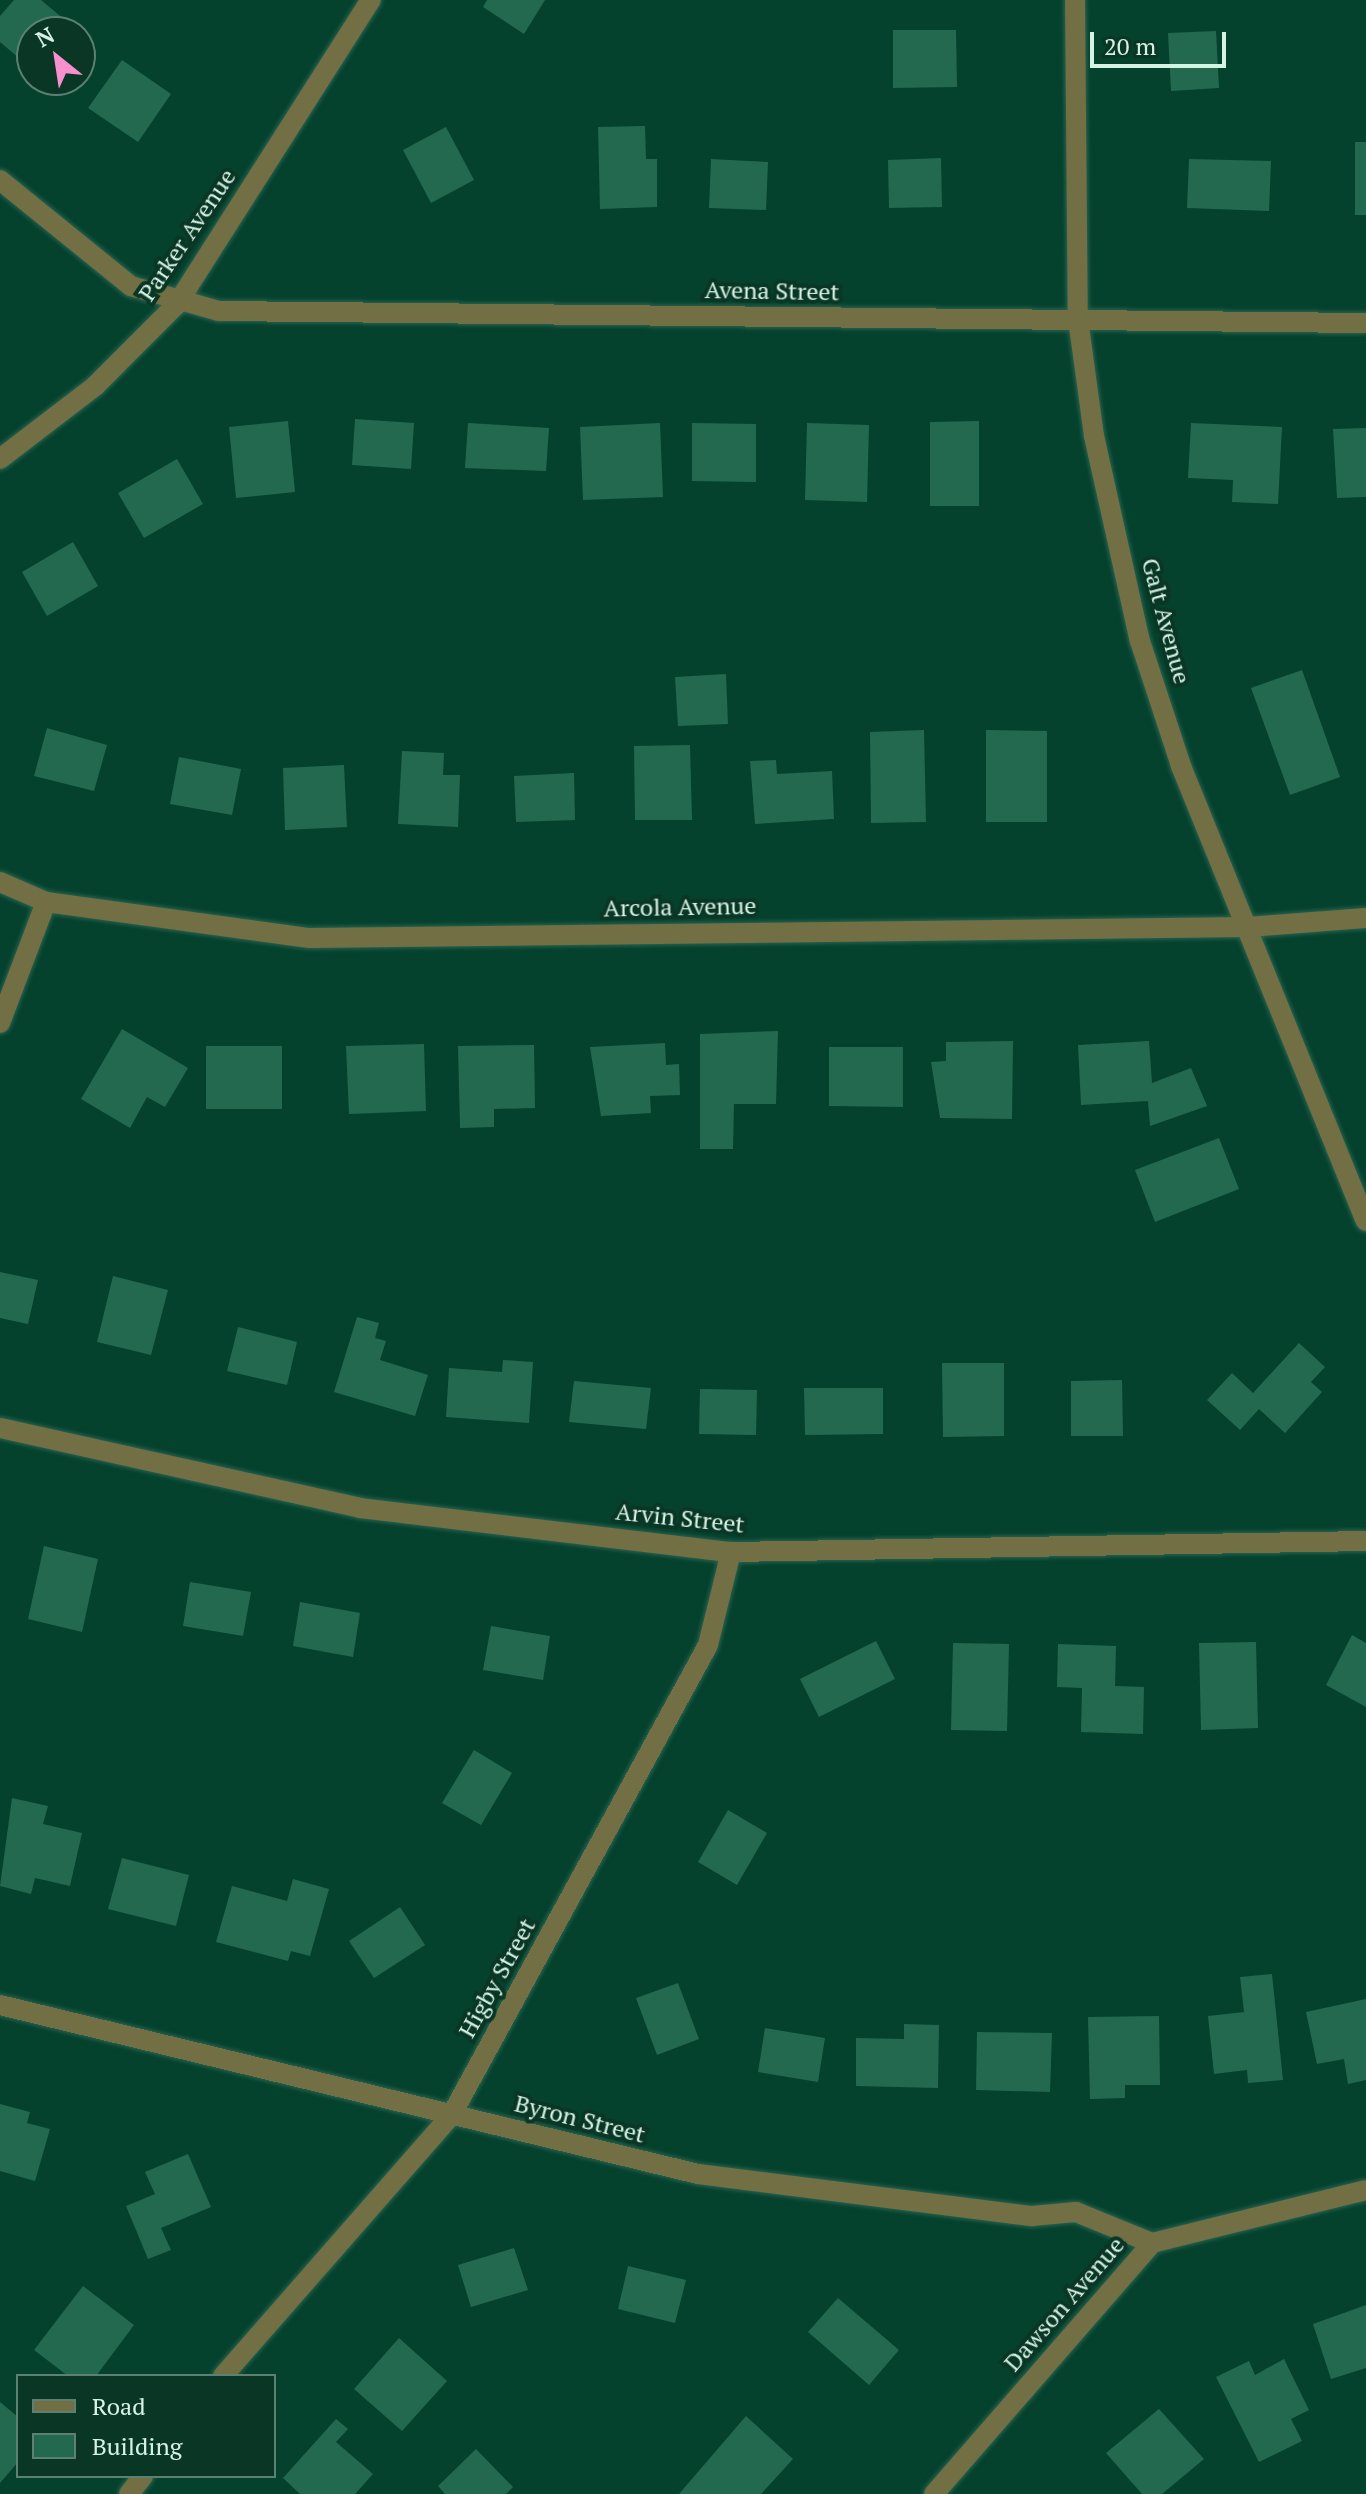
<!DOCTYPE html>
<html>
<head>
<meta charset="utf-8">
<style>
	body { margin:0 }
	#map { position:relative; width:1366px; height:2494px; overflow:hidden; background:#04422e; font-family:"PT Serif",serif }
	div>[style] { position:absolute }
	.building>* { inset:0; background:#23694f }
	.roads { filter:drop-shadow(0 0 2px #2a624f) drop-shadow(0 0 2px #2a624f) }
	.minor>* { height:20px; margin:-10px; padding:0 10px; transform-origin:10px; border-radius:10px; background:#726f44 }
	span { translate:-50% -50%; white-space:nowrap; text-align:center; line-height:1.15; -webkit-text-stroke:8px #0a3626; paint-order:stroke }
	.street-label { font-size:24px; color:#d6f2e5 }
	.legend { position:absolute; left:16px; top:2374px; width:260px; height:104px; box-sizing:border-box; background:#0a3626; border:2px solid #5c8172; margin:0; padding:10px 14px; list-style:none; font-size:24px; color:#d6f2e5 }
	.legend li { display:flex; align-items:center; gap:16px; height:40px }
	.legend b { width:40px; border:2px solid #5c8172 }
	.north { position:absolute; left:16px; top:16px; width:80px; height:80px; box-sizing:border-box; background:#0a3626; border:2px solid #5c8172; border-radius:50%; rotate:330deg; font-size:22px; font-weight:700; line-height:32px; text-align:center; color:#d6f2e5 }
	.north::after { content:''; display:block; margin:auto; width:28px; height:36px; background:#f790cd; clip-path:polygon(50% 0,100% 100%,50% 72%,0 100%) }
	.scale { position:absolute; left:1090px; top:32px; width:136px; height:36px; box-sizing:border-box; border:4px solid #d6f2e5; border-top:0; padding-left:10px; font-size:24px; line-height:28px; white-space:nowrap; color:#d6f2e5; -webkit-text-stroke:6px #0a3626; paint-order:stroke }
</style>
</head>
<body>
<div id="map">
	<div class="building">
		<i style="clip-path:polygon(14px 0,41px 0,71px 25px,65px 32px,32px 32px,32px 69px,0 42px,0 16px)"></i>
		<i style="clip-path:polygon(487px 0,545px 0,524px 34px,483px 7px)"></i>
		<i style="clip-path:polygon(893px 30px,956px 30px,957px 87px,893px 88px)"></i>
		<i style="clip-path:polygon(1216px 31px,1219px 88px,1171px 91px,1168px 33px)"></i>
		<i style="clip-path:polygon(122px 60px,171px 94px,138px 142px,88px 108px)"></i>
		<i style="clip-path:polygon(645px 126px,646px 159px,657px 159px,657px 207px,600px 209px,598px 127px)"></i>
		<i style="clip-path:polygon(446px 127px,474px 180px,431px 203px,403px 150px)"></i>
		<i style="clip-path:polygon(1355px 142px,1366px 142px,1366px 215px,1355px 215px)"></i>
		<i style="clip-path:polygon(941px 158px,942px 207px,889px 208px,888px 160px)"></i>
		<i style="clip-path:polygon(711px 159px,768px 162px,766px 210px,709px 208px)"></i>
		<i style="clip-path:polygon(1189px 159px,1271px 161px,1269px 211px,1187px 208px)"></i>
		<i style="clip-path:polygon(355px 419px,414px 423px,411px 469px,352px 465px)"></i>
		<i style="clip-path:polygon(288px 421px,295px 492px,236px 498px,229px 427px)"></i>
		<i style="clip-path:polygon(979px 421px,979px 506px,930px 506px,930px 422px)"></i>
		<i style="clip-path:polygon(468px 423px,549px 428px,546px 471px,465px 468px)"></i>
		<i style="clip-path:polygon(660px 423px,663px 497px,583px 500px,580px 427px)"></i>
		<i style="clip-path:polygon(692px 423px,756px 424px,756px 482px,692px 481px)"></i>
		<i style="clip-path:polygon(807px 423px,869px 425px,867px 502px,805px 500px)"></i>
		<i style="clip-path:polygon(1191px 423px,1282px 427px,1278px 504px,1232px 502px,1233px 480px,1188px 478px)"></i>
		<i style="clip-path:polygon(1366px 428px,1366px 497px,1337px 498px,1333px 429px)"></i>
		<i style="clip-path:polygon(177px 459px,203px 504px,144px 538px,118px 493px)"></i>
		<i style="clip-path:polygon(73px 542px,98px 586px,47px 616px,22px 572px)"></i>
		<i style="clip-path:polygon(1302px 670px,1340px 777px,1290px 795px,1251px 688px)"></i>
		<i style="clip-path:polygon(726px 674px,728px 724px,678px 726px,675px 677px)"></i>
		<i style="clip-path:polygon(47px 728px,107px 745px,94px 791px,34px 776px)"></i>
		<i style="clip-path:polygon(924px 730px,926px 822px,871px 823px,870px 732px)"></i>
		<i style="clip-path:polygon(986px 730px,1047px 731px,1047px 822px,986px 822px)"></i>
		<i style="clip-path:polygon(690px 745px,692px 820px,635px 820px,634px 746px)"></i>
		<i style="clip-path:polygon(402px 751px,444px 753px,443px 775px,460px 775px,458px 827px,398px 824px)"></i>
		<i style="clip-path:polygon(179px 757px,241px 769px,232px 815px,170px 804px)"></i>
		<i style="clip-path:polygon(776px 760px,777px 774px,832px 771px,834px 819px,755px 824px,750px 761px)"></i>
		<i style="clip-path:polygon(344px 765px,347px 827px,285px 830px,283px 768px)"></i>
		<i style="clip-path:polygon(574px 773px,575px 820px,516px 822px,514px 776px)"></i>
		<i style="clip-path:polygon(122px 1029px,188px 1068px,165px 1107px,147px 1097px,130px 1128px,81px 1099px)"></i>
		<i style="clip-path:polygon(778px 1031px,776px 1104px,734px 1104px,733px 1149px,700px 1149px,700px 1034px)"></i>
		<i style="clip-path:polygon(1013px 1041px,1012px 1119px,940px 1118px,931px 1062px,946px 1061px,946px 1042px)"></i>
		<i style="clip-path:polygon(1149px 1041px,1152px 1083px,1191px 1068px,1207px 1106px,1150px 1126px,1148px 1101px,1081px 1105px,1078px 1045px)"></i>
		<i style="clip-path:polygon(665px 1043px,666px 1065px,679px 1064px,680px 1095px,650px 1096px,651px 1113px,601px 1116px,590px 1047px)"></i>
		<i style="clip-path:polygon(424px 1044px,426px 1111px,349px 1114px,346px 1046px)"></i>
		<i style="clip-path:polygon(534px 1045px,535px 1108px,494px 1109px,494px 1127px,460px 1128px,458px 1046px)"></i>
		<i style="clip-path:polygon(206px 1046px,282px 1046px,282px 1109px,206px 1109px)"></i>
		<i style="clip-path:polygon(829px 1047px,903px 1047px,903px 1107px,829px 1106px)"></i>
		<i style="clip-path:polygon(1219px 1138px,1239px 1189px,1155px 1222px,1135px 1170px)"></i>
		<i style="clip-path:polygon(0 1272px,38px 1280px,28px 1324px,0 1318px)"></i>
		<i style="clip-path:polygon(113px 1276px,168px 1290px,151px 1355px,97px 1342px)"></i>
		<i style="clip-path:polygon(357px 1317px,379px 1323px,375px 1338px,386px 1341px,380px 1360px,428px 1375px,415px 1416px,334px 1392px)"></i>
		<i style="clip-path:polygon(238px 1327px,297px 1342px,287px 1385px,227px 1371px)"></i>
		<i style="clip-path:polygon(1299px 1343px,1325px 1367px,1311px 1382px,1322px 1392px,1285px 1433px,1259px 1409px,1240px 1430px,1207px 1400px,1232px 1373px,1253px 1393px)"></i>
		<i style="clip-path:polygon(503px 1360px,533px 1362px,529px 1423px,446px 1417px,449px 1368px,502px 1372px)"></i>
		<i style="clip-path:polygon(942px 1363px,1004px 1363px,1004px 1436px,943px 1437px)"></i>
		<i style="clip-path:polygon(1122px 1380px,1123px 1436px,1071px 1436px,1071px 1381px)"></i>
		<i style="clip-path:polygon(574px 1381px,651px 1388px,646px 1429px,569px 1422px)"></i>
		<i style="clip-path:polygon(804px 1388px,883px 1388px,883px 1434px,805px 1435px)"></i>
		<i style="clip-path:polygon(700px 1389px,757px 1390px,756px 1435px,699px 1434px)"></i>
		<i style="clip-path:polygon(44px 1546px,98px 1559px,82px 1632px,28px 1619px)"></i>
		<i style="clip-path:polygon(190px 1582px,251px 1592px,243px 1636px,183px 1626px)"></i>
		<i style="clip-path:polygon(300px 1602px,360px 1613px,353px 1657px,293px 1646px)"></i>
		<i style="clip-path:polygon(491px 1626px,550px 1636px,543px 1680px,483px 1670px)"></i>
		<i style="clip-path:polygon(1352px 1635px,1366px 1643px,1366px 1707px,1326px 1685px)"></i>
		<i style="clip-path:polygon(876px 1641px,895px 1679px,819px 1717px,800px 1679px)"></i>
		<i style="clip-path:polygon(1256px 1642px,1258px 1728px,1201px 1730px,1199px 1643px)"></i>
		<i style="clip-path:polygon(953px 1643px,1009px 1644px,1007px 1731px,951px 1730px)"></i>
		<i style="clip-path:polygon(1058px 1644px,1116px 1646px,1115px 1686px,1144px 1687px,1143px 1734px,1081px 1732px,1082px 1688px,1057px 1687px)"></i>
		<i style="clip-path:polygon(474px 1750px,512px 1773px,481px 1825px,442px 1803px)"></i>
		<i style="clip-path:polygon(12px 1798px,48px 1806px,43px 1824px,82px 1833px,70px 1886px,35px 1878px,31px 1894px,0 1886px)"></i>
		<i style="clip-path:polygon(728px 1810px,767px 1833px,737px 1885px,698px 1862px)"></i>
		<i style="clip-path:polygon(122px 1858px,189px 1875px,176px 1926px,108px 1909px)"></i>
		<i style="clip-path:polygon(293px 1879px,329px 1889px,310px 1956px,291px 1951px,288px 1961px,216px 1942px,232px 1886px,287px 1901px)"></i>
		<i style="clip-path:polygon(400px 1907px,425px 1945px,374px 1978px,349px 1941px)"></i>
		<i style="clip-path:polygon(1272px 1974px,1283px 2080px,1248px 2083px,1247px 2070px,1214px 2074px,1208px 2016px,1244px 2012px,1240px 1977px)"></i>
		<i style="clip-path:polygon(678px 1983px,699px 2039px,657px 2055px,636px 1998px)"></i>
		<i style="clip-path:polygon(1366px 1999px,1366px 2080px,1348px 2084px,1344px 2059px,1317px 2064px,1306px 2012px)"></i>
		<i style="clip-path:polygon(1159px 2016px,1160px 2085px,1125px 2085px,1125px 2098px,1090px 2099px,1088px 2017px)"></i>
		<i style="clip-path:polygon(904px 2024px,939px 2025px,938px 2088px,856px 2086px,856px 2038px,904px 2039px)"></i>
		<i style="clip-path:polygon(765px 2028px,825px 2038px,818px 2082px,758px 2072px)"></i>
		<i style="clip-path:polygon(977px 2032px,1052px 2033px,1050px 2092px,976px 2090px)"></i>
		<i style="clip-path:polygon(0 2104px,30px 2112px,27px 2123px,50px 2129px,35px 2181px,0 2171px)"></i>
		<i style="clip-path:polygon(188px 2154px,211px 2207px,161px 2228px,171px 2250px,148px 2259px,126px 2206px,155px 2194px,145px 2172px)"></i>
		<i style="clip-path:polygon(514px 2248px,528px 2290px,471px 2307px,458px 2265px)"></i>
		<i style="clip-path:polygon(628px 2266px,686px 2280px,675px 2323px,618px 2309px)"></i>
		<i style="clip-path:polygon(83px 2286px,134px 2325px,96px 2376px,68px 2376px,34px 2350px)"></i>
		<i style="clip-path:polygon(838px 2298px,899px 2350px,869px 2385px,808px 2332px)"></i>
		<i style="clip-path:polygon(1366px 2305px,1366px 2368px,1331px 2379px,1313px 2324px)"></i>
		<i style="clip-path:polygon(399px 2338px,447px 2381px,402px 2431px,354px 2389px)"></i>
		<i style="clip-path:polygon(1284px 2359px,1309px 2410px,1291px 2419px,1302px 2441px,1259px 2462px,1216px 2377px,1249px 2361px,1255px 2375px)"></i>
		<i style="clip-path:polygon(0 2402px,18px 2417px,18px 2462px,0 2483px)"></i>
		<i style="clip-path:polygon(1159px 2409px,1204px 2459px,1162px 2494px,1142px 2494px,1106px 2453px)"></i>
		<i style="clip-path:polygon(746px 2416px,793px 2459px,761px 2494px,679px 2494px)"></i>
		<i style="clip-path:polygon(336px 2419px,348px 2429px,336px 2442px,373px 2474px,355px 2494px,300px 2494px,283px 2478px)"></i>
		<i style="clip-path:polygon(476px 2449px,513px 2487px,506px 2494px,445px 2494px,438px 2486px)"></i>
	</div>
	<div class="roads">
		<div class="minor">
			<i style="left:1075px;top:0;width:319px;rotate:89.5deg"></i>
			<i style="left:1078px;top:319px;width:118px;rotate:82.2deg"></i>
			<i style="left:1094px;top:436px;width:210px;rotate:77.4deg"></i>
			<i style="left:1140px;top:641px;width:132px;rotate:71.8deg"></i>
			<i style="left:1181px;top:766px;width:491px;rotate:67.9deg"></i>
			<i style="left:0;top:180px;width:169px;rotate:39deg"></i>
			<i style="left:131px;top:286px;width:91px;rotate:15.9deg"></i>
			<i style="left:219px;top:311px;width:1147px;rotate:0.6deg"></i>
			<i style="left:0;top:459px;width:120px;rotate:-37.5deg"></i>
			<i style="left:95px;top:386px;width:116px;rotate:-45deg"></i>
			<i style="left:177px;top:304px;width:361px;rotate:-57.5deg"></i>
			<i style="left:0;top:882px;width:50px;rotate:23.5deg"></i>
			<i style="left:46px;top:902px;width:266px;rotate:7.8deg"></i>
			<i style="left:310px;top:938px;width:938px;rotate:-0.67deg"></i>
			<i style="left:1248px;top:927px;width:118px;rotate:-4.4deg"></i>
			<i style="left:0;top:1023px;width:129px;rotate:-69.2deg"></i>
			<i style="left:0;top:1428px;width:369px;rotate:12.5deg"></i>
			<i style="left:360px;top:1508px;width:374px;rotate:6.8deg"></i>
			<i style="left:731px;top:1552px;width:635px;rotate:-0.99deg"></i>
			<i style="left:0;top:2005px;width:718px;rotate:13.61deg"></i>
			<i style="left:698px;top:2174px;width:337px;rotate:7.2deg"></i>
			<i style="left:1032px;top:2216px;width:44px;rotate:-5.2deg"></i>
			<i style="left:1076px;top:2212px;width:82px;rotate:22.2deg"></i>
			<i style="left:223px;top:2376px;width:348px;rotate:-48.8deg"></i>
			<i style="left:452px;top:2114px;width:534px;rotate:-61.37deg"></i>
			<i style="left:708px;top:1645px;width:96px;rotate:-76.1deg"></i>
			<i style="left:129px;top:2494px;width:23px;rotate:-52deg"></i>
			<i style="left:934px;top:2494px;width:332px;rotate:-49deg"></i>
			<i style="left:1152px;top:2243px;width:220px;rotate:-13.9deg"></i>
		</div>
	</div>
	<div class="street-label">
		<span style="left:187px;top:235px;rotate:-56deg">Parker Avenue</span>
		<span style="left:772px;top:291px;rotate:1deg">Avena Street</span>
		<span style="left:1166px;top:621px;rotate:75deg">Galt Avenue</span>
		<span style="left:680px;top:907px;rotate:-1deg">Arcola Avenue</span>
		<span style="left:680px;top:1518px;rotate:6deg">Arvin Street</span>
		<span style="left:497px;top:1978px;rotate:-61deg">Higby Street</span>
		<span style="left:580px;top:2119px;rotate:14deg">Byron Street</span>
		<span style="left:1064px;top:2304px;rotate:-49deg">Dawson Avenue</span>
	</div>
	<ul class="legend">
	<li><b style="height:10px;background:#726f44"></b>Road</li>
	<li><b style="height:22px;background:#23694f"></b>Building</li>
	</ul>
	<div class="north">N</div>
	<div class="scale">20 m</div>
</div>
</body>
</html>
